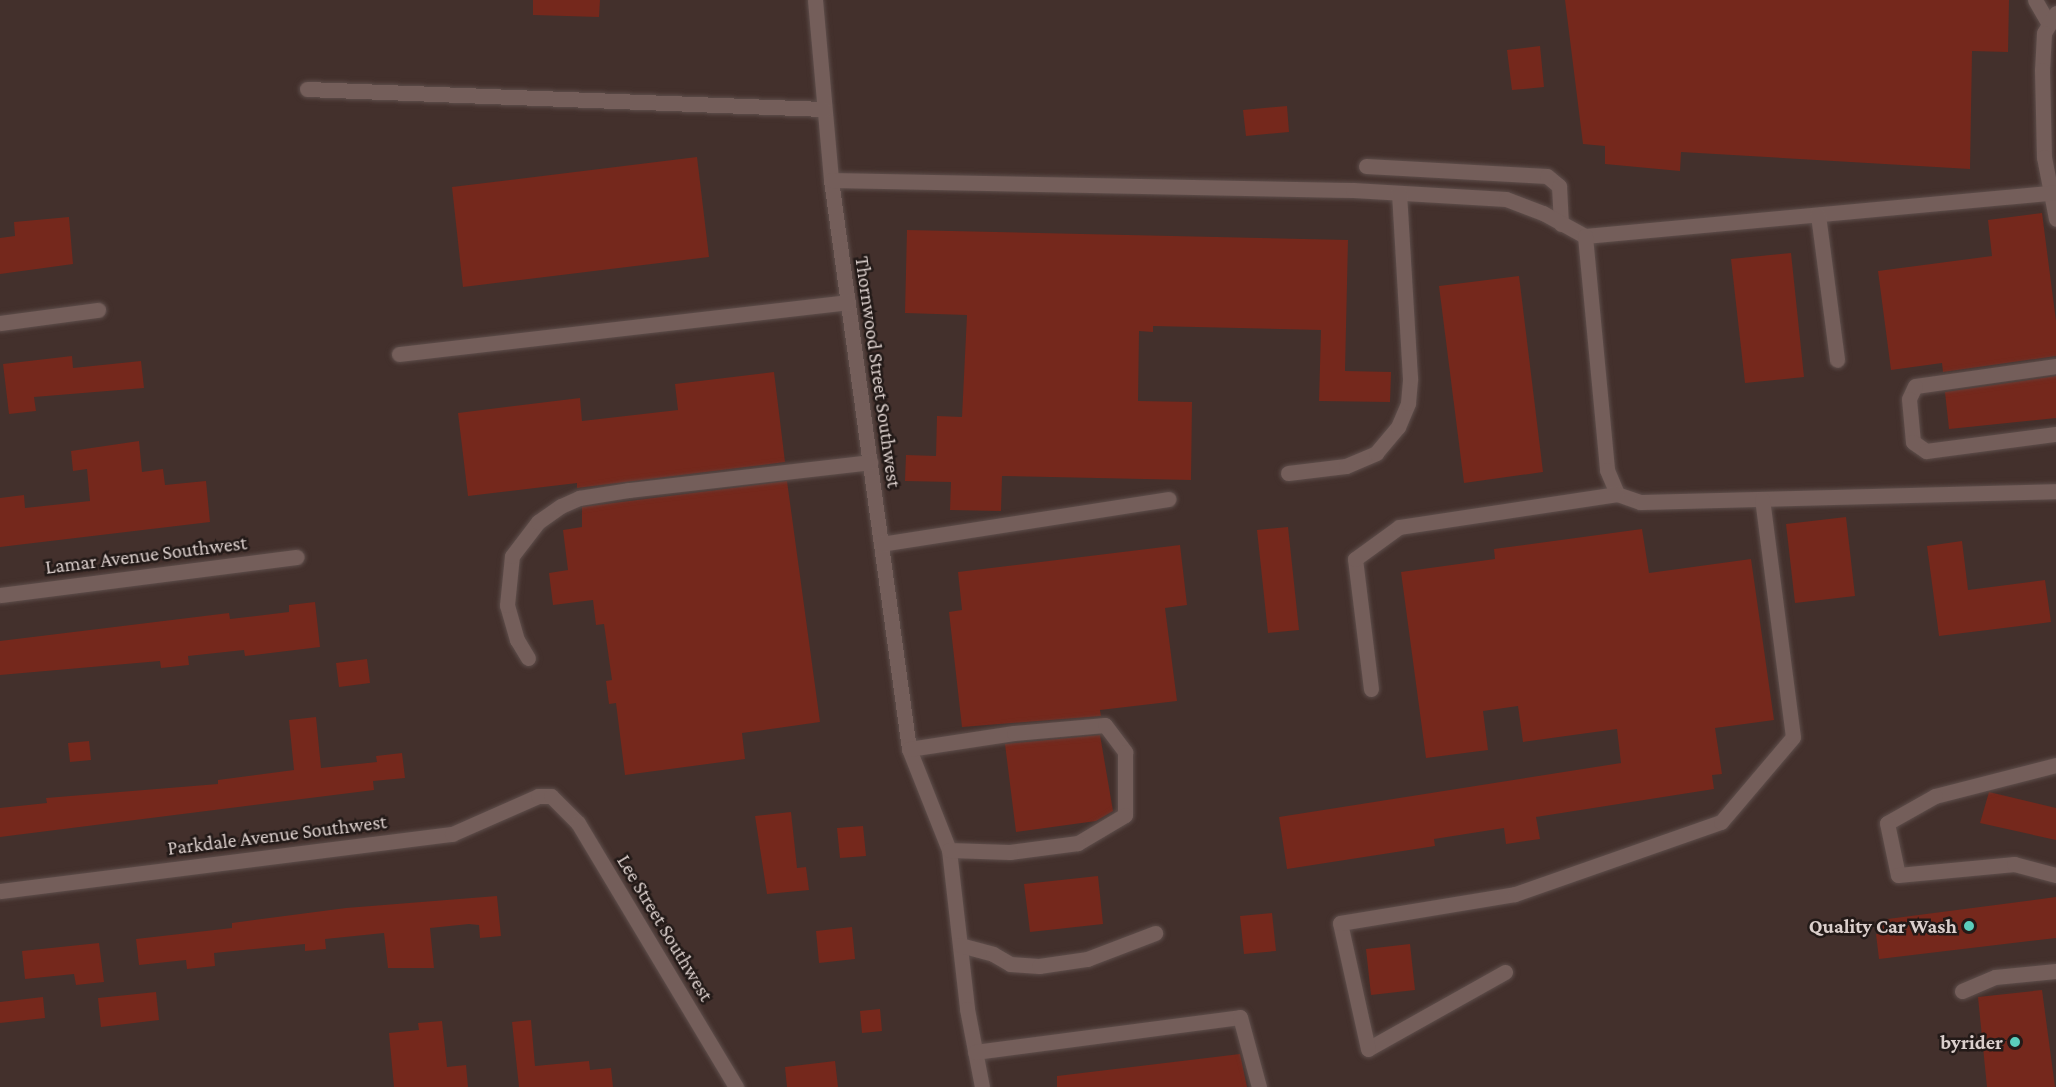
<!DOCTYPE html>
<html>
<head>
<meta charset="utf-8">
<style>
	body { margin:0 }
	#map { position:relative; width:2056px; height:1087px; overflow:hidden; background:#43302c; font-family:"Crimson Pro",serif }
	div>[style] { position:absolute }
	.building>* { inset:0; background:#75281c }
	.roads { filter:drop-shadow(0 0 2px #5e4e4b) drop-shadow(0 0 2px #5e4e4b) }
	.minor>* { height:15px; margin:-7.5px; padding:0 7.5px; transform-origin:7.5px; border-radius:7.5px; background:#745e5a }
	.dots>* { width:16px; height:16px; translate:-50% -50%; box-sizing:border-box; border:3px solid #231a18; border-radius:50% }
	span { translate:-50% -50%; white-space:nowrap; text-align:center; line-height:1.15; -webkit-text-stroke:5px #231a18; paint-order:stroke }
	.street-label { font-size:20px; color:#dbcfcc }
	.poi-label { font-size:20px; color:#dbcfcc; font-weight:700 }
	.right { translate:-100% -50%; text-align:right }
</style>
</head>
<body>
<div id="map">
	<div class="building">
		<i style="clip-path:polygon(533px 0,600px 0,599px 17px,533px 15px)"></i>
		<i style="clip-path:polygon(1565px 0,2009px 0,2008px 52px,1972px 51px,1970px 169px,1681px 152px,1680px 171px,1605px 164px,1605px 146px,1583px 144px)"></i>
		<i style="clip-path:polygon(1540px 46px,1544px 87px,1512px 90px,1507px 50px)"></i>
		<i style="clip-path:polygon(1287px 106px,1289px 132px,1246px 136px,1243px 110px)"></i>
		<i style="clip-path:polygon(697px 157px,709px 257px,463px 287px,452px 187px)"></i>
		<i style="clip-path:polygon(2042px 213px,2056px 321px,2056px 356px,1943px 372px,1942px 363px,1891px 370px,1878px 271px,1992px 256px,1988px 220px)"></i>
		<i style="clip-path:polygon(69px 217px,73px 264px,0 274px,0 238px,15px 236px,14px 222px)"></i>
		<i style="clip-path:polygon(907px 230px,1348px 240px,1345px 371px,1391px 372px,1390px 402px,1319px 401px,1321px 330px,1153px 326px,1153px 332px,1139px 331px,1138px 401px,1192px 402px,1191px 480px,1002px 476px,1001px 511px,950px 510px,951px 482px,905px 481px,906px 455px,936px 456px,937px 416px,962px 417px,967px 315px,905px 313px)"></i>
		<i style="clip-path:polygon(1791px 253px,1804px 377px,1745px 383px,1731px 259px)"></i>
		<i style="clip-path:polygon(1519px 276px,1543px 472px,1464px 483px,1439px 286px)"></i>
		<i style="clip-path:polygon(72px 356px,73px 368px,141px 361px,144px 388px,34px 397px,36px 411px,9px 414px,3px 364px)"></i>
		<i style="clip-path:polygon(774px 372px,785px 462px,577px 488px,577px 483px,468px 496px,458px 413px,580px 398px,582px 421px,678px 410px,675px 384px)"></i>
		<i style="clip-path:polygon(2056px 376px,2056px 418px,1949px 429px,1945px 392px)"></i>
		<i style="clip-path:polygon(139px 441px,142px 472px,163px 469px,165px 485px,206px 481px,210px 522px,0 547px,0 498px,24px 495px,25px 508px,90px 501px,87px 469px,73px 471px,71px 451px)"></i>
		<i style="clip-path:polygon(787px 481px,820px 722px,742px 733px,745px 759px,625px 775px,616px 703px,609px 704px,606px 681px,612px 680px,604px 624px,596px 625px,593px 600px,553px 605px,549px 573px,568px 570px,563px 530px,582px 527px,582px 507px)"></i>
		<i style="clip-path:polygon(1846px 517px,1855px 596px,1795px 603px,1786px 524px)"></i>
		<i style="clip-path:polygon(1288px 527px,1299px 630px,1268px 633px,1257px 530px)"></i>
		<i style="clip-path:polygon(1642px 529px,1649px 573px,1751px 559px,1774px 720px,1715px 728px,1722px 774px,1712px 775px,1714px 789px,1536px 817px,1540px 839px,1506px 844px,1504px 828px,1434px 839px,1435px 846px,1287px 869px,1279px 817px,1621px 763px,1617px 729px,1523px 742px,1518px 706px,1483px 711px,1488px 750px,1426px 758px,1401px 572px,1495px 559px,1494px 549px)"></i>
		<i style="clip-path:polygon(1962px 541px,1968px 590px,2045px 580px,2051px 622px,1939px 636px,1927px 546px)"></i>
		<i style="clip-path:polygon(1180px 545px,1187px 605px,1165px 608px,1177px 701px,1100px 710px,1101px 716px,962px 727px,949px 612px,962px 610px,958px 572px)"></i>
		<i style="clip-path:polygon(315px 602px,320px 647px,245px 656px,244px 650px,188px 656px,189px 665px,161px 668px,160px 661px,0 675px,0 641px,229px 613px,230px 619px,289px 612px,289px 605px)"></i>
		<i style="clip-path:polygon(367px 659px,370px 683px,339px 687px,336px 663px)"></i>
		<i style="clip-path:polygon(316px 717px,321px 768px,377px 762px,376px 756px,402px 753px,405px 778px,373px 781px,374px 790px,0 837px,0 808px,47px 803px,46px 798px,218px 784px,218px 780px,294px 770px,289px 720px)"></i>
		<i style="clip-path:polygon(1100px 735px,1113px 811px,1096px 821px,1016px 832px,1005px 744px)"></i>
		<i style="clip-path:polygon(89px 741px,91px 760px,70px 762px,68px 743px)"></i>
		<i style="clip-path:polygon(1989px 792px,2056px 808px,2056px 840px,1980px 823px)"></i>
		<i style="clip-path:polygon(791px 812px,797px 868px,806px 867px,809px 890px,767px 894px,755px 816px)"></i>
		<i style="clip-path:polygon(863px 826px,866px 856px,840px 858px,837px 828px)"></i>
		<i style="clip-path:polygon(1098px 876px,1103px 924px,1030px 932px,1024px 884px)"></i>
		<i style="clip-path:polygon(497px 896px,501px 936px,480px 938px,479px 925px,469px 924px,430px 928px,434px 968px,388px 968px,384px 933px,325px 939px,326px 949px,305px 951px,305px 944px,214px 953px,215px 966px,187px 969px,186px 960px,139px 965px,136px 939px,232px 928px,232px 923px,346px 908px)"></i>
		<i style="clip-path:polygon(2056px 897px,2056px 938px,1879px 959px,1876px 934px,1882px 933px,1880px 920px)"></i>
		<i style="clip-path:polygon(1272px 913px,1276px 951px,1244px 954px,1240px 916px)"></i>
		<i style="clip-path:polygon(852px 927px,855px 959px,819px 963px,816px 931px)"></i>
		<i style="clip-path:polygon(99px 943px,104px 982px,76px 985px,74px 974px,25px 979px,22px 951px)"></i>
		<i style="clip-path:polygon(1410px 944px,1415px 990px,1371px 995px,1366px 949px)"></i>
		<i style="clip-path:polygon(2042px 990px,2055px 1087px,1987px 1087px,1978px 997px)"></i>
		<i style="clip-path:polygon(156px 992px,159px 1020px,101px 1027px,98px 998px)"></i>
		<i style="clip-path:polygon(43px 997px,45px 1018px,0 1023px,0 1002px)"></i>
		<i style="clip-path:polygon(880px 1009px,882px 1031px,862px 1033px,860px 1011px)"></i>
		<i style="clip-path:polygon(531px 1020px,535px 1066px,589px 1061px,590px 1070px,611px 1068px,613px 1087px,519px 1087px,512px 1022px)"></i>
		<i style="clip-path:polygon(442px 1021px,447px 1067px,466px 1065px,468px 1087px,394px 1087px,389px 1033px,419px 1030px,418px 1023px)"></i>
		<i style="clip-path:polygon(1240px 1054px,1247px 1087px,1057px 1087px,1057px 1076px)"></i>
		<i style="clip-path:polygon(835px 1061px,838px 1087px,787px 1087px,785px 1067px)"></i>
	</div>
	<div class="roads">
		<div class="minor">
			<i style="left:815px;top:0;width:181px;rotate:84.9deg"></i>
			<i style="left:831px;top:180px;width:574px;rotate:82.19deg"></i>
			<i style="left:909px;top:749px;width:109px;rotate:68.4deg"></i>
			<i style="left:949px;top:850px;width:160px;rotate:83.5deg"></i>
			<i style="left:967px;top:1009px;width:79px;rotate:79.1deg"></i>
			<i style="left:2035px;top:0;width:28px;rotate:60deg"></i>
			<i style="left:2056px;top:13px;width:23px;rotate:121deg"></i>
			<i style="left:2044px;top:33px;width:37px;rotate:93deg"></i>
			<i style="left:2042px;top:70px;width:87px;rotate:88.7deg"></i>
			<i style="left:2044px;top:157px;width:63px;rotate:79deg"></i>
			<i style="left:307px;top:89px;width:517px;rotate:2.22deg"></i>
			<i style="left:1366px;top:166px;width:181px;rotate:3.2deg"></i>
			<i style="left:1547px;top:176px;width:16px;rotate:40deg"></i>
			<i style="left:1559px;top:186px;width:38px;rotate:87deg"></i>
			<i style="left:831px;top:180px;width:522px;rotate:1.1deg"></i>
			<i style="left:1353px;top:190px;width:153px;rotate:3.4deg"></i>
			<i style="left:1506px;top:199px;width:40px;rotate:21deg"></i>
			<i style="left:1543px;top:213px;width:48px;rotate:28.7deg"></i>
			<i style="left:1585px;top:236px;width:473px;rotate:-5.3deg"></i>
			<i style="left:1818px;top:215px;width:146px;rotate:82.5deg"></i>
			<i style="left:1585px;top:236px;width:235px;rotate:84.6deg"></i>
			<i style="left:1607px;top:470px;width:26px;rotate:67deg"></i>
			<i style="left:1617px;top:494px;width:24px;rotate:19deg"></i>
			<i style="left:1640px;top:502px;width:416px;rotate:-1.5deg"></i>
			<i style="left:0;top:323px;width:99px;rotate:-7.6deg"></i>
			<i style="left:399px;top:354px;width:452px;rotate:-6.6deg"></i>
			<i style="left:2056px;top:366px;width:142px;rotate:171.9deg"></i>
			<i style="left:1915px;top:386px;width:14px;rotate:115deg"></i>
			<i style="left:1909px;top:399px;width:43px;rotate:84.7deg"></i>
			<i style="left:1913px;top:442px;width:16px;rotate:35deg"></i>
			<i style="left:1926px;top:451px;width:131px;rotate:-7.5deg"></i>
			<i style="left:1288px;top:473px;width:58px;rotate:-6.9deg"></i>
			<i style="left:1346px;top:466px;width:33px;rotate:-23deg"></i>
			<i style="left:1376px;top:453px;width:34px;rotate:-50deg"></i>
			<i style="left:1398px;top:427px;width:26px;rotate:-67deg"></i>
			<i style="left:1408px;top:403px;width:25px;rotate:-85deg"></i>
			<i style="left:1410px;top:378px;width:185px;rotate:-93.4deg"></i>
			<i style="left:881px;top:544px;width:291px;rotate:-8.9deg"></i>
			<i style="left:0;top:595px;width:299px;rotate:-7.3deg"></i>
			<i style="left:528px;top:658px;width:21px;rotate:-121deg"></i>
			<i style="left:517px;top:640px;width:36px;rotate:-106deg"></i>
			<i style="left:507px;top:605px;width:49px;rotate:-84.2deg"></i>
			<i style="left:512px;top:556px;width:43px;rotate:-52.6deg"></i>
			<i style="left:538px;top:522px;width:28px;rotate:-35deg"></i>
			<i style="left:561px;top:506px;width:20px;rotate:-24deg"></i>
			<i style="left:579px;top:498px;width:51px;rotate:-9.1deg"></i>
			<i style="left:629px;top:490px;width:243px;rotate:-6.6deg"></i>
			<i style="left:1371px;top:689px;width:131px;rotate:-97deg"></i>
			<i style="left:1355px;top:559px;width:54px;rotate:-36deg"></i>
			<i style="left:1399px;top:527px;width:220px;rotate:-8.6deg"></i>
			<i style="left:909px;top:749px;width:106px;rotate:-8.7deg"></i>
			<i style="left:1014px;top:733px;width:91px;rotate:-5deg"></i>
			<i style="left:1105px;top:725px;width:34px;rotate:53deg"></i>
			<i style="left:1125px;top:752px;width:63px;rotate:90deg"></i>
			<i style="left:1125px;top:815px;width:55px;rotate:149.2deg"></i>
			<i style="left:1078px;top:843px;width:69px;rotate:172.5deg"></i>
			<i style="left:1010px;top:852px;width:61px;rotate:-178.1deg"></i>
			<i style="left:2056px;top:765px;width:125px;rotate:165.6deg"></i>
			<i style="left:1935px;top:796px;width:55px;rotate:150.6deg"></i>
			<i style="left:1887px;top:823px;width:53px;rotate:78.1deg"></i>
			<i style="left:1898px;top:875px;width:117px;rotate:-5.4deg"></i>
			<i style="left:2014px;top:864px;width:43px;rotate:14.7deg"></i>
			<i style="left:0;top:891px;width:456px;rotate:-7.2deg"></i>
			<i style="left:452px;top:834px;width:94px;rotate:-23.8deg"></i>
			<i style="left:538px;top:796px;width:13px"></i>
			<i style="left:551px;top:796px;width:38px;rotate:45deg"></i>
			<i style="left:578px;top:823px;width:308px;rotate:59.1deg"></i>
			<i style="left:960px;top:945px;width:34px;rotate:15deg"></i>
			<i style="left:993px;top:954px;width:20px;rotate:30deg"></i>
			<i style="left:1010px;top:964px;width:29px;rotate:4deg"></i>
			<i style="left:1039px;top:966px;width:49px;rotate:-8.3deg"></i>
			<i style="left:1087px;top:959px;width:73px;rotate:-20.9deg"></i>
			<i style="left:1505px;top:972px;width:157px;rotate:150.7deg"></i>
			<i style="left:1368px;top:1049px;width:129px;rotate:-102.5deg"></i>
			<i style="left:1340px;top:923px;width:177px;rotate:-9.4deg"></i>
			<i style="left:1515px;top:894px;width:218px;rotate:-19.3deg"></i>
			<i style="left:1721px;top:822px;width:111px;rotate:-49.7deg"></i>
			<i style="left:1793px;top:737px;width:240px;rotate:-97.4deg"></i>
			<i style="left:1962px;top:991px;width:36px;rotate:-23deg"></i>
			<i style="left:1995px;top:977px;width:61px;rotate:-5.6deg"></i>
			<i style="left:975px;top:1052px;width:267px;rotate:-7.5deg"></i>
			<i style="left:1240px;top:1017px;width:73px;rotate:74.8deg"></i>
		</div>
	</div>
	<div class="dots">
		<i style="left:1969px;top:926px;background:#5bcebc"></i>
		<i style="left:2015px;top:1042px;background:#5bcebc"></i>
	</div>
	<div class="street-label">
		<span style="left:878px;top:372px;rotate:82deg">Thornwood Street Southwest</span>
		<span style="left:146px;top:555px;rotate:-7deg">Lamar Avenue Southwest</span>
		<span style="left:277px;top:835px;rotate:-7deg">Parkdale Avenue Southwest</span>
		<span style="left:665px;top:928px;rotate:59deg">Lee Street Southwest</span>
	</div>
	<div class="poi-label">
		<span class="right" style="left:1957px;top:926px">Quality Car Wash</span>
		<span class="right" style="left:2003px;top:1042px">byrider</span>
	</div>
</div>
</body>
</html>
